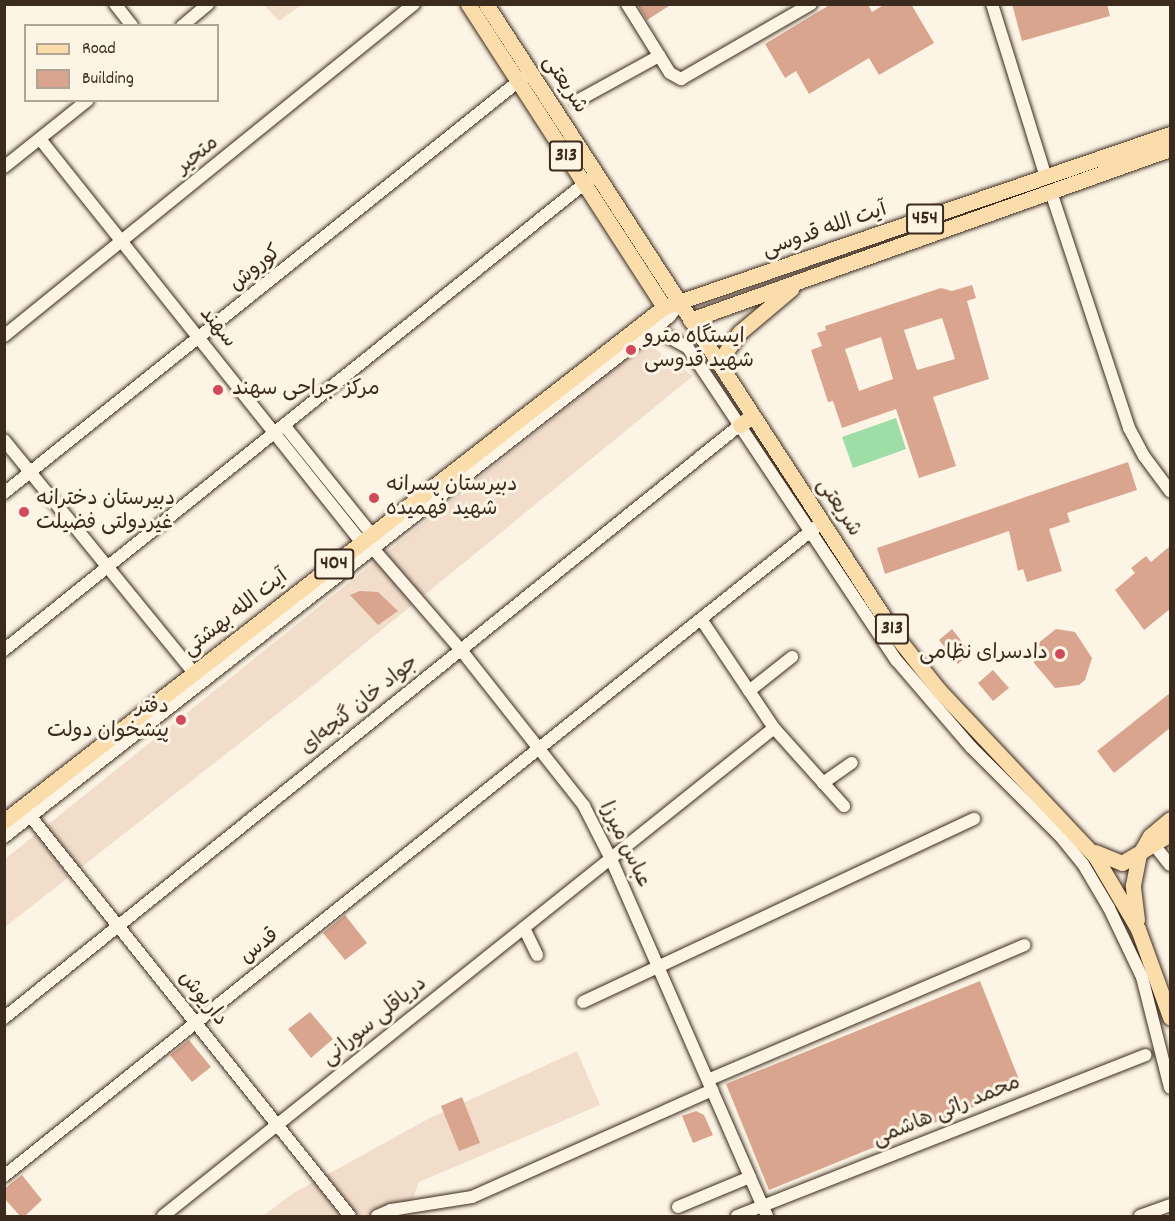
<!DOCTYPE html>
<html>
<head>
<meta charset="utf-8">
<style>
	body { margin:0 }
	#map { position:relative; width:1175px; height:1221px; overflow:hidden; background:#fcf5e5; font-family:Dekko,"Playpen Sans Arabic",sans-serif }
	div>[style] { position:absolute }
	.built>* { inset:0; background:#f2ddcb }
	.green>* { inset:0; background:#9edda5 }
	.building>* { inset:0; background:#daa58f }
	.roads { filter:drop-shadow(0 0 2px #3b2a1e) drop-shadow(0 0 2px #3b2a1e) }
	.minor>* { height:12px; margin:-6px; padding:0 6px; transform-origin:6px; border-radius:6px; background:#fcf5e5 }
	.major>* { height:15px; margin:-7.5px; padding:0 7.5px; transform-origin:7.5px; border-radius:7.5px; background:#faddab }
	.dots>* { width:16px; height:16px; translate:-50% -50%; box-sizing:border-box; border:3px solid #fcf5e5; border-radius:50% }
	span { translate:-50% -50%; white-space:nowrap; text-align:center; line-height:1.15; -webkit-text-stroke:6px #fcf5e5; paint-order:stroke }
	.shield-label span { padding:2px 4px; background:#fcf5e5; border:2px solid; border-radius:4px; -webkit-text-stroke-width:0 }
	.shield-label { font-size:20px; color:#3b2a1e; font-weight:700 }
	.street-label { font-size:21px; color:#3b2a1e }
	.poi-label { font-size:21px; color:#3b2a1e }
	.left { translate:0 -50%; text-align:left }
	.right { translate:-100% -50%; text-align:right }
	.frame { position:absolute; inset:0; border:6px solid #3b2a1e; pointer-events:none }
	.legend { position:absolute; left:24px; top:24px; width:195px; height:78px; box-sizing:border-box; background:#fcf5e5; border:2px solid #afa495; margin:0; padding:8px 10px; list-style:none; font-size:18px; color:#3b2a1e }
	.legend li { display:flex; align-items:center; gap:12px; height:30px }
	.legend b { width:30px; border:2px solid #afa495 }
</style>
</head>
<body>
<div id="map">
	<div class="built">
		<i style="clip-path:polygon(264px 5px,298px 5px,300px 6px,279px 21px)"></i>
		<i style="clip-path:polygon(647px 343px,693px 376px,314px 685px,5px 927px,5px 859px)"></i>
		<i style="clip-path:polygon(577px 1051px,600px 1105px,419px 1182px,407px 1216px,263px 1216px,292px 1194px,428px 1119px)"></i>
	</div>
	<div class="green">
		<i style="clip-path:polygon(896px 418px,906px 449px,853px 468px,842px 437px)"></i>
	</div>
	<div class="building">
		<i style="clip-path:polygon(637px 4px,672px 4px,647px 20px)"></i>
		<i style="clip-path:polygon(831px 4px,868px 4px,872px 12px,885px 4px,911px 4px,934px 43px,879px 75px,869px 58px,809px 94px,796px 71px,785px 78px,765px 44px)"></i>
		<i style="clip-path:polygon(1012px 4px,1107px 4px,1110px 16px,1022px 41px)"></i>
		<i style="clip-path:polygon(evenodd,972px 285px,976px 298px,967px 301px,989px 379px,933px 397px,956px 466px,919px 478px,896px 409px,842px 428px,833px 401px,828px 402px,811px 350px,822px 346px,817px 333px,826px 330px,825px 326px,941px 288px,952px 291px,972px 285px,942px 318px,955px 359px,917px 370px,904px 330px,942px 318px,972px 285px,881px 337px,893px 379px,859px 391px,845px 349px,881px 337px)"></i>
		<i style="clip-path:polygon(1128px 462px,1137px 490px,1067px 513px,1070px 522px,1049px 529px,1062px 571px,1027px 582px,1023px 569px,1018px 571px,1009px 531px,885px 574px,877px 548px)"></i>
		<i style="clip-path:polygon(1170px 546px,1170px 609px,1144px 630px,1115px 590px,1135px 573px,1131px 568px,1146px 556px,1151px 562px)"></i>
		<i style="clip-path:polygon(360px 591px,378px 592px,398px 611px,378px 625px,350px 595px)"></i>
		<i style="clip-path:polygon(952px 629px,971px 653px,958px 664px,939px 640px)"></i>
		<i style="clip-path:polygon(1056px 629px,1075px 632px,1092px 658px,1085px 680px,1079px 685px,1055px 688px,1034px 663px,1037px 644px)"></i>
		<i style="clip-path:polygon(993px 670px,1009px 688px,993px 701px,978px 683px)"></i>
		<i style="clip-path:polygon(1170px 693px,1170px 728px,1114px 773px,1097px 751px)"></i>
		<i style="clip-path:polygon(345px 915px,367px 943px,345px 960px,323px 933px)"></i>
		<i style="clip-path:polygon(980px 981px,1022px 1087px,769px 1190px,726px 1084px)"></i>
		<i style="clip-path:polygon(310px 1012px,333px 1039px,311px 1058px,288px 1029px)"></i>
		<i style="clip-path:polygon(189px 1040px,211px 1067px,192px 1082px,170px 1055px)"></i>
		<i style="clip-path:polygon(462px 1097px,480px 1143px,459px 1151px,441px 1106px)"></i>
		<i style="clip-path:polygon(696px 1111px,704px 1115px,713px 1135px,693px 1143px,682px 1116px)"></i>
		<i style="clip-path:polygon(22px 1175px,42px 1200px,25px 1216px,20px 1216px,4px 1198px,4px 1189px)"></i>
	</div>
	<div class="roads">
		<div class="minor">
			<i style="left:115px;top:4px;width:28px;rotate:52deg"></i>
			<i style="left:627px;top:4px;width:81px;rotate:58.1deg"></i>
			<i style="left:670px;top:73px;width:13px;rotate:29deg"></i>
			<i style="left:681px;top:79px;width:150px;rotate:-30deg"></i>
			<i style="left:992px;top:4px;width:181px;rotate:72.7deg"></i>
			<i style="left:182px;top:26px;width:34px;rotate:-40deg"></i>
			<i style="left:577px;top:101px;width:94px;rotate:-28.8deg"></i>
			<i style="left:40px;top:139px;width:517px;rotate:51.44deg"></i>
			<i style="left:4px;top:167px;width:107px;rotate:-38.6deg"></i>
			<i style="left:1051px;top:192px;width:249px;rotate:71.7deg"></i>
			<i style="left:1129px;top:428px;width:32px;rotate:62deg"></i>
			<i style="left:1144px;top:456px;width:44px;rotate:53.4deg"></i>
			<i style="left:646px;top:334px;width:19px;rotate:3deg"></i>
			<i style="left:665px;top:335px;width:26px;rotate:29deg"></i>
			<i style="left:688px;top:348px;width:376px;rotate:56.3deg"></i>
			<i style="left:897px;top:661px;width:113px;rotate:49.3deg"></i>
			<i style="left:971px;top:747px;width:127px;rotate:45deg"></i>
			<i style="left:1061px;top:837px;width:35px;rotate:51deg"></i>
			<i style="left:1083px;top:864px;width:51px;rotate:59.4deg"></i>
			<i style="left:1109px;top:908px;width:76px;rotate:64.4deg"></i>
			<i style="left:1142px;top:977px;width:114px;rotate:75.8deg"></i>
			<i style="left:4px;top:336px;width:528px;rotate:-39deg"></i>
			<i style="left:284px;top:425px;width:141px;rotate:51.3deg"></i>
			<i style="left:4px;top:440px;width:301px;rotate:50.8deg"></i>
			<i style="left:4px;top:493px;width:674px;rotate:-38.67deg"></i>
			<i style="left:370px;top:545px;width:139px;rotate:49.1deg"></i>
			<i style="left:461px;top:650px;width:199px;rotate:51.7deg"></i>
			<i style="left:584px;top:806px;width:59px;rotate:63deg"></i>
			<i style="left:611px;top:859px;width:390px;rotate:66.4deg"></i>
			<i style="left:701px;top:619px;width:131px;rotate:56.2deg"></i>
			<i style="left:774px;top:728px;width:105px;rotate:48.1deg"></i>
			<i style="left:4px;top:650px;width:752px;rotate:-38.79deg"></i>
			<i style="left:749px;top:691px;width:55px;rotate:-38.3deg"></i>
			<i style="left:823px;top:783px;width:35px;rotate:-35deg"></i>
			<i style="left:27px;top:812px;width:517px;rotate:51.36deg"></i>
			<i style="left:4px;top:837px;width:844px;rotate:-38.02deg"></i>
			<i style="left:669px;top:317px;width:18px;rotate:-52deg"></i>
			<i style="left:1155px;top:846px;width:24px;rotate:52deg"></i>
			<i style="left:524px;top:928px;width:30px;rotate:64deg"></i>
			<i style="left:583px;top:1002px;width:432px;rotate:-25.1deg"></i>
			<i style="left:4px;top:1018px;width:945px;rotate:-38.86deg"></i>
			<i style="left:708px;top:1080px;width:344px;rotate:-23.1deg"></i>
			<i style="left:4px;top:1176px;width:1047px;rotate:-38.64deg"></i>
			<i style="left:678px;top:1207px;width:78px;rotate:-22.6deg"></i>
			<i style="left:163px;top:1216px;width:782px;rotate:-38.61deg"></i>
			<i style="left:377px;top:1216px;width:15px;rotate:-23deg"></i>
			<i style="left:391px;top:1210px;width:82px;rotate:-9.1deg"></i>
			<i style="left:472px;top:1197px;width:263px;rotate:-24deg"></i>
			<i style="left:737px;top:1216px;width:439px;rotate:-21.5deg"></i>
			<i style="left:1140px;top:1216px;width:32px;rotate:-20deg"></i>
		</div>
		<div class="major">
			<i style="left:468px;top:4px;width:361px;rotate:57.1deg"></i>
			<i style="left:486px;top:4px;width:753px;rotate:57.03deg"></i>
			<i style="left:896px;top:636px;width:68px;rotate:51.6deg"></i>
			<i style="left:938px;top:689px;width:229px;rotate:46.8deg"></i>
			<i style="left:1095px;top:856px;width:85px;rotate:59.5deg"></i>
			<i style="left:1138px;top:929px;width:94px;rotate:70deg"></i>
			<i style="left:690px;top:320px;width:510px;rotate:-19.61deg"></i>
			<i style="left:718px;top:363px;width:38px;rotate:-55deg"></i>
			<i style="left:740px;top:332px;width:67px;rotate:-40.1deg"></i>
			<i style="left:740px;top:425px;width:15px;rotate:-37deg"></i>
			<i style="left:4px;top:821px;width:837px;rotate:-37.91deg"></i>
			<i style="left:664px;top:307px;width:535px;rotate:-18.88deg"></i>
			<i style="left:1095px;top:852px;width:29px;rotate:22deg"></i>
			<i style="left:1122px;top:863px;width:56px;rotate:-31.1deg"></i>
			<i style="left:1137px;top:920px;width:35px;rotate:-97deg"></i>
			<i style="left:1133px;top:885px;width:31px;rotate:-79deg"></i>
			<i style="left:1139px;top:855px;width:22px;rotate:-60deg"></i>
			<i style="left:1150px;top:836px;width:26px;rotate:-40deg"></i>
		</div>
	</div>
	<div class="dots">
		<i style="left:631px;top:350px;background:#d1495b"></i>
		<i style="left:218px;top:390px;background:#d1495b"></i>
		<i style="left:374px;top:498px;background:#d1495b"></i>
		<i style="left:24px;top:512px;background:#d1495b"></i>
		<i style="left:1060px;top:654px;background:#d1495b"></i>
		<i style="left:181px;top:720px;background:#d1495b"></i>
	</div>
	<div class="shield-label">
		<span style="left:566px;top:156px">313</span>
		<span style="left:925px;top:219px">454</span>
		<span style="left:334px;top:564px">404</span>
		<span style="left:892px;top:629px">313</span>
	</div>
	<div class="street-label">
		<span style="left:564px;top:85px;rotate:57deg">شریعتی</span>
		<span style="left:198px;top:156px;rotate:-39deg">متحیر</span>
		<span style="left:825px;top:231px;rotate:-19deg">آیت الله قدوسی</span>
		<span style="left:256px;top:269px;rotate:-39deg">کوروش</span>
		<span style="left:217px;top:328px;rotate:51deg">سهند</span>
		<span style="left:838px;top:508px;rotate:57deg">شریعتی</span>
		<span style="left:236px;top:614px;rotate:-38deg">آیت الله بهشتی</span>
		<span style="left:360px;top:706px;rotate:-39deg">جواد خان گنجه‌ای</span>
		<span style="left:624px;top:845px;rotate:64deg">عباس میرزا</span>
		<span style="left:260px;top:947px;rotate:-39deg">قدس</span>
		<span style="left:202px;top:999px;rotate:51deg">داریوش</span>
		<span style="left:375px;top:1022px;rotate:-39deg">دریاقلی سورانی</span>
		<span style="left:947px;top:1112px;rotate:-22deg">محمد راثی هاشمی</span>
	</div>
	<div class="poi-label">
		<span class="left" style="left:644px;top:350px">ایستگاه مترو<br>شهید قدوسی</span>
		<span class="left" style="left:232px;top:390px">مرکز جراحی سهند</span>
		<span class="left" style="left:386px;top:498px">دبیرستان پسرانه<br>شهید فهمیده</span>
		<span class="left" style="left:36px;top:512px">دبيرستان دخترانه<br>غیردولتی فضیلت</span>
		<span class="right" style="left:1048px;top:654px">دادسرای نظامی</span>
		<span class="right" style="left:169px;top:720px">دفتر<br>پیشخوان دولت</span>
	</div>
	<div class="frame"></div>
	<ul class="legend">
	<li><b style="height:8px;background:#faddab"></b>Road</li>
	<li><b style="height:16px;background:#daa58f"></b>Building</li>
	</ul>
</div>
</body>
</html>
